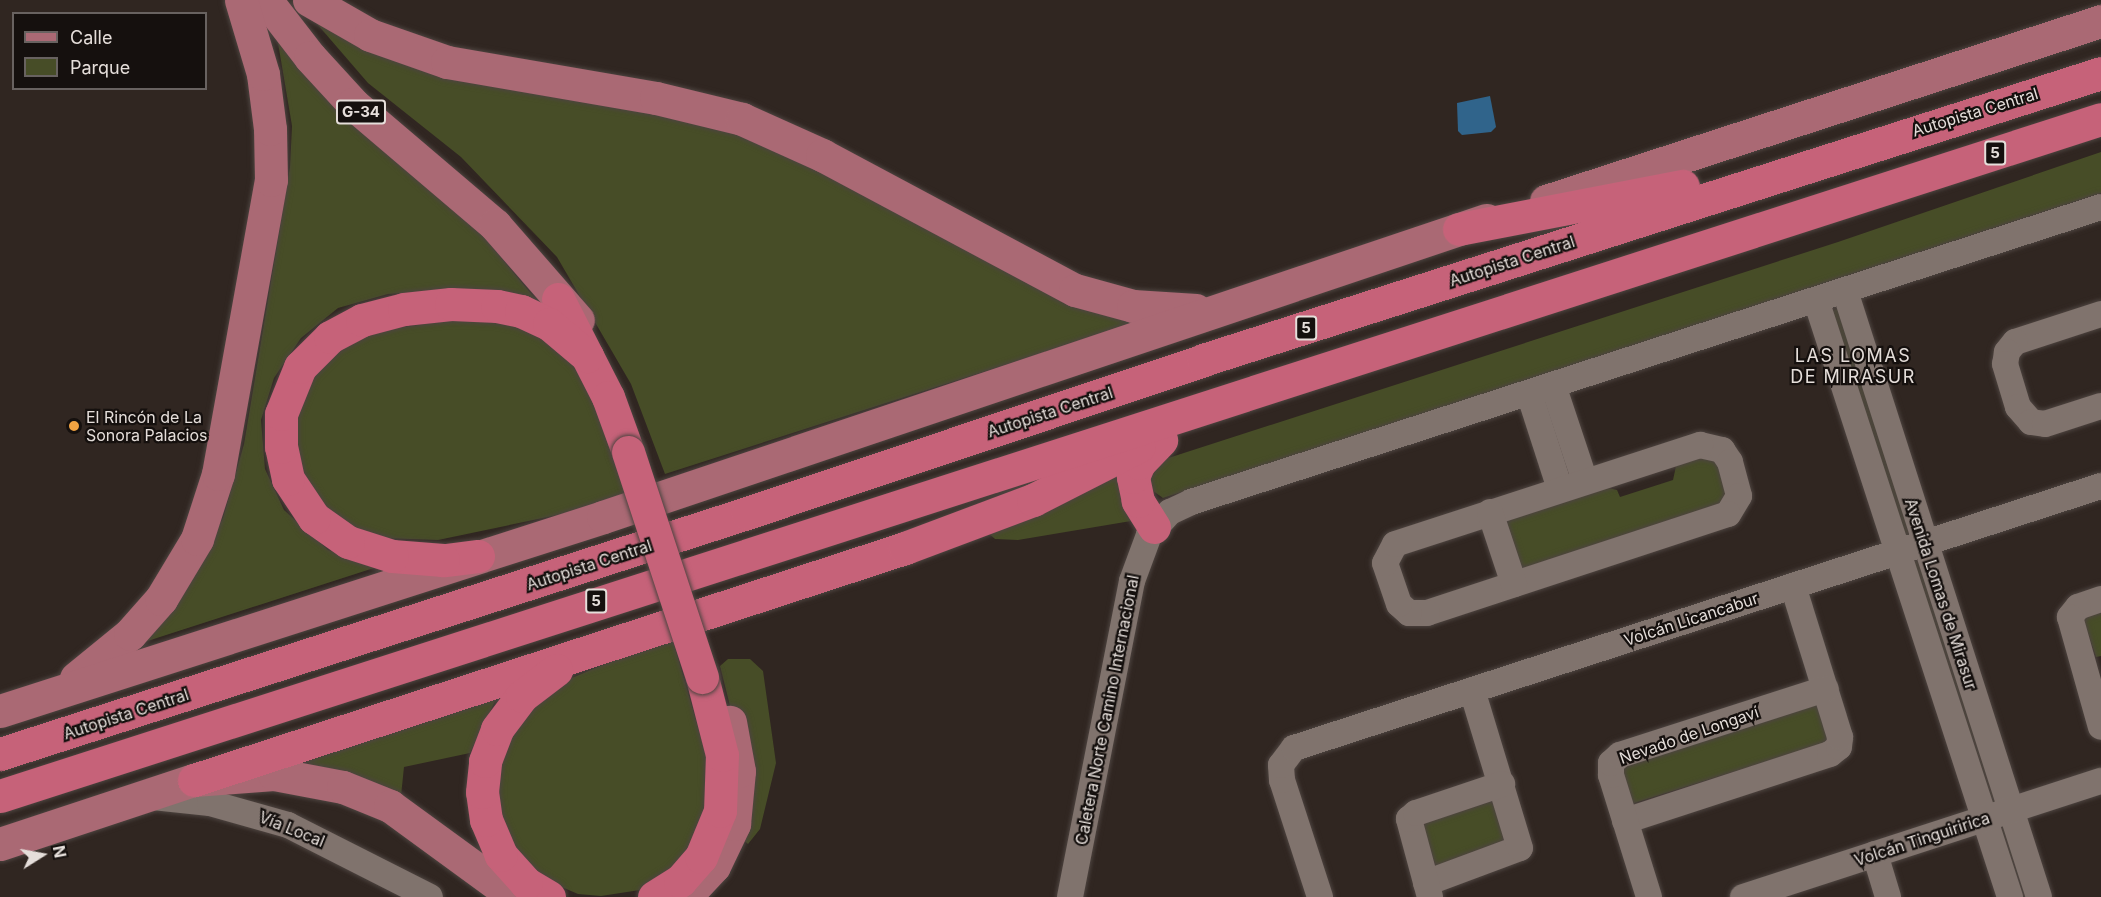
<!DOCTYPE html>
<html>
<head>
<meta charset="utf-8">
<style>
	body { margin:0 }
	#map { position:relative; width:2101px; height:897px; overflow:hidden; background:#302621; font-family:Inter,sans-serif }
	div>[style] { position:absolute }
	.green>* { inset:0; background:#474d27 }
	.water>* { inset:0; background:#30648b }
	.roads { filter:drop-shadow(0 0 2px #4d4440) drop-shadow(0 0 2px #4d4440) }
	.minor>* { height:26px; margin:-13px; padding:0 13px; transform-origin:13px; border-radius:13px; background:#80736d }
	.major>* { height:33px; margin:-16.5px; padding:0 16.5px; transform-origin:16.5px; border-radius:16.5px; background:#aa6974 }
	.highway>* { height:33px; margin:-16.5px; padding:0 16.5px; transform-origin:16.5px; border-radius:16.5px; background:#c66279 }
	.bridges { filter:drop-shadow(0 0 2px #4d4440) drop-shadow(0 0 2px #4d4440) }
	.highway-bridge>* { height:33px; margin:-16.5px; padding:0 16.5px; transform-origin:16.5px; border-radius:16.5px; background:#c66279 }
	.dots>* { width:16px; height:16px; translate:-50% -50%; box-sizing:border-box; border:3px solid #15100e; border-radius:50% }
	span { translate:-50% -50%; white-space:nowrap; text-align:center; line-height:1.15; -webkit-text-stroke:4.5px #15100e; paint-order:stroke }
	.shield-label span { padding:2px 4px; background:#15100e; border:2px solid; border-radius:4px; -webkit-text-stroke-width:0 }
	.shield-label { font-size:15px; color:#e5deda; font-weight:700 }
	.street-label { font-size:16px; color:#e5deda }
	.poi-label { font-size:16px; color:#e5deda }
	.left { translate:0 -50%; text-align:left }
	.neighbourhood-label { font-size:18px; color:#e5deda; letter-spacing:1.5px }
	.legend { position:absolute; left:12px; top:12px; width:195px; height:78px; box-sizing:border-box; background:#15100e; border:2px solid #686260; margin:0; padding:8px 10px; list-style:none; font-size:18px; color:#e5deda }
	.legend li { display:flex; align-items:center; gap:12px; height:30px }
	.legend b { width:30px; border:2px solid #686260 }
	.north { position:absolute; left:12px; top:825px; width:60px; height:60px; -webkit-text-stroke:4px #15100e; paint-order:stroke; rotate:79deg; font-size:16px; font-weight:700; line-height:24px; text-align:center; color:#e5deda }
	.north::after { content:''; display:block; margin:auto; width:21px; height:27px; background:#e5deda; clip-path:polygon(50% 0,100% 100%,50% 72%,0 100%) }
</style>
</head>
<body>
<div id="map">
	<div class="green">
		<i style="clip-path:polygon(299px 3px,343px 28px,728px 121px,1151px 318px,665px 474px,631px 384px,557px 257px,461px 157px,368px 83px)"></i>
		<i style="clip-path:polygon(276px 31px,483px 236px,538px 302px,467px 289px,388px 294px,338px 308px,301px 338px,274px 378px,261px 420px,265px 469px,284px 510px,328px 550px,377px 567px,129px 647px,185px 588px,223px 518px,244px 444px,290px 167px,292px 126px)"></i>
		<i style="clip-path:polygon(2101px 152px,2101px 193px,1163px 498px,1149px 488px,1147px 473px,1156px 462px,1838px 242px)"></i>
		<i style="clip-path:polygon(1842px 307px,2031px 897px,2018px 897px,1827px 313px)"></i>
		<i style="clip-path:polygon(467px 318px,528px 329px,559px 347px,594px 386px,626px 495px,567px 513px,438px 540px,380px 538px,345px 527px,316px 503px,298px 467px,292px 423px,304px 384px,332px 353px,369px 332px)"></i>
		<i style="clip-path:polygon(1707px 456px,1715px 459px,1728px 496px,1723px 505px,1524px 570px,1514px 567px,1506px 520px,1608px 488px,1617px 490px,1620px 497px,1673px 480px,1676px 466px)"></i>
		<i style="clip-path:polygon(1127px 466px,1131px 521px,1018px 540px,995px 539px,987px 532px)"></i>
		<i style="clip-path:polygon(2101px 608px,2101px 656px,2096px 657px,2082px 615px)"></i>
		<i style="clip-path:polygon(673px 641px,711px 772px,710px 805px,686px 858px,640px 890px,601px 896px,578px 894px,543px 879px,502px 833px,492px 785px,520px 716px,567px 680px,631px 653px)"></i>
		<i style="clip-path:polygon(728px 659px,750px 659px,763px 671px,776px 763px,760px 829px,748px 844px,739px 836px,735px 726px,720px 666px)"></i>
		<i style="clip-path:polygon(497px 697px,470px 753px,404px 767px,401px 796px,311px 767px,307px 761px)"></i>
		<i style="clip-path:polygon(1821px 700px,1831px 741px,1631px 804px,1617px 765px)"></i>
		<i style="clip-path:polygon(1496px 800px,1511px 845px,1437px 870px,1422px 824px)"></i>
	</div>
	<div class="water">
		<i style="clip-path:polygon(1490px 96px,1496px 127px,1491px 132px,1462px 135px,1458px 131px,1457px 103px)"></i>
	</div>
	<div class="roads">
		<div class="minor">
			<i style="left:1845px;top:291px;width:636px;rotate:72.25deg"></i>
			<i style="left:1816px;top:300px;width:628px;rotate:72deg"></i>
			<i style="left:2101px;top:314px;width:90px;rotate:162deg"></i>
			<i style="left:2015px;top:342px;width:13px;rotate:129deg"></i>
			<i style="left:2007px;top:352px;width:12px;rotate:99deg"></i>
			<i style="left:2005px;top:364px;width:45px;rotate:73.2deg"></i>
			<i style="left:2018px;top:407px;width:20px;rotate:49deg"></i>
			<i style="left:2031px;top:422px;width:14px;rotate:8deg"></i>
			<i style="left:2045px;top:424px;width:59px;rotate:-17.8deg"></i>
			<i style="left:1553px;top:385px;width:101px;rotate:71.6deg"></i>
			<i style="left:1529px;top:393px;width:101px;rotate:72.1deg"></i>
			<i style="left:1700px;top:445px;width:23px;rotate:13deg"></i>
			<i style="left:1722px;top:450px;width:14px;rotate:56deg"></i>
			<i style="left:1730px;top:462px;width:35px;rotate:75deg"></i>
			<i style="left:1739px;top:496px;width:21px;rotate:121deg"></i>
			<i style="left:1728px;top:514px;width:317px;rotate:161.8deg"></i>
			<i style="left:1427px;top:613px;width:18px;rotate:180deg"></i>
			<i style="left:1409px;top:613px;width:13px;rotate:-138deg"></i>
			<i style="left:1399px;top:604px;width:43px;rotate:-108.9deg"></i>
			<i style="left:1385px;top:563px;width:21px;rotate:-62deg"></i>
			<i style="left:1395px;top:544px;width:321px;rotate:-18deg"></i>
			<i style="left:1490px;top:512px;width:76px;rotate:71.6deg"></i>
			<i style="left:2101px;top:599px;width:24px;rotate:161deg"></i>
			<i style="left:2078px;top:607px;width:13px;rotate:129deg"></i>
			<i style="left:2070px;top:617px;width:114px;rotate:74.3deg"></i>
			<i style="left:153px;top:797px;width:57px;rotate:6deg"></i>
			<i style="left:210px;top:803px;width:81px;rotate:15.8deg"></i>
			<i style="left:288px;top:825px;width:159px;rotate:26.9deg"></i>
			<i style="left:1625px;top:821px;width:216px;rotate:-18.1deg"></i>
			<i style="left:1830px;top:754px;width:11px;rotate:-38deg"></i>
			<i style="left:1839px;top:747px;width:10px;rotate:-84deg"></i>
			<i style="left:1840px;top:737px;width:158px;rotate:-107.3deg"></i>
			<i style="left:1875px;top:854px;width:45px;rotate:73.2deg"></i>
			<i style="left:1426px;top:883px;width:100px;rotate:-20.4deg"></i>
			<i style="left:1520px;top:848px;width:165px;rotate:-106.9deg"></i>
			<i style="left:1070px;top:897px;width:322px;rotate:-78.9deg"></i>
			<i style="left:1132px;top:581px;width:49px;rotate:-69.7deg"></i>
			<i style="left:1149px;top:535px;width:31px;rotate:-48deg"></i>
			<i style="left:1170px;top:512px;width:23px;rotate:-25deg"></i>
			<i style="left:1191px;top:502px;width:957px;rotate:-17.96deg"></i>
			<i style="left:1320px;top:897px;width:123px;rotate:-108deg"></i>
			<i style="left:1282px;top:780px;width:15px;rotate:-94deg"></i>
			<i style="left:1281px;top:765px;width:21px;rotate:-53deg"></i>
			<i style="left:1294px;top:748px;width:848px;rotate:-17.99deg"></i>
			<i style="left:1430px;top:897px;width:81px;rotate:-105.1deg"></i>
			<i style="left:1409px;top:819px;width:9px;rotate:-41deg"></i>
			<i style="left:1416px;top:813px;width:91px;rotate:-18.6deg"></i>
			<i style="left:1649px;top:897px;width:128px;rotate:-107.3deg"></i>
			<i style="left:1611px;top:775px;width:12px;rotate:-90deg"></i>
			<i style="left:1611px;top:763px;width:12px;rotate:-42deg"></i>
			<i style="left:1620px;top:755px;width:216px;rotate:-17.8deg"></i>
			<i style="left:1743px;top:897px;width:376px;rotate:-18deg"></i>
		</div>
		<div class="major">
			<i style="left:266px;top:0;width:72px;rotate:52.3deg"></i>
			<i style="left:310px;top:57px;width:64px;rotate:47.5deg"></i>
			<i style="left:353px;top:104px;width:187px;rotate:40.4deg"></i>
			<i style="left:495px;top:225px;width:126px;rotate:48.9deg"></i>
			<i style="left:309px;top:0;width:70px;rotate:29.8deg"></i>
			<i style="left:370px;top:35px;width:82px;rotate:19.3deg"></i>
			<i style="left:447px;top:62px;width:212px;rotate:9.8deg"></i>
			<i style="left:656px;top:98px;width:89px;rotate:13.7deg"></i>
			<i style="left:742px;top:119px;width:88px;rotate:24.2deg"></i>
			<i style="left:822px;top:155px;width:287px;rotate:28.1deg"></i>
			<i style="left:1075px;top:290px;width:60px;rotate:15.4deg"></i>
			<i style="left:1133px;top:306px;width:63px;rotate:3.6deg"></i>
			<i style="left:1546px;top:201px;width:583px;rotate:-17.97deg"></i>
			<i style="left:76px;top:678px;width:70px;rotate:-39.2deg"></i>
			<i style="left:130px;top:634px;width:47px;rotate:-48.5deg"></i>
			<i style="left:161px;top:599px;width:70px;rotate:-59deg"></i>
			<i style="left:197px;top:539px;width:68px;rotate:-72.1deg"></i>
			<i style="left:218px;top:474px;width:299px;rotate:-79.8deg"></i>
			<i style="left:271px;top:180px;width:51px;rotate:-91.1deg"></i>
			<i style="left:270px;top:129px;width:55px;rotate:-97.3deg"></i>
			<i style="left:263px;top:74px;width:77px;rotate:-106.6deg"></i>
			<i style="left:0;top:711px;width:633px;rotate:-17.83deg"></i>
			<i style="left:603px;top:517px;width:932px;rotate:-18.59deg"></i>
			<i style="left:0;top:844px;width:204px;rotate:-18.3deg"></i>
			<i style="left:194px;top:780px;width:80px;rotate:-4.3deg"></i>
			<i style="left:274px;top:774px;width:70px;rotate:10.7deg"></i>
			<i style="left:343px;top:787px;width:51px;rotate:22deg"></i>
			<i style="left:390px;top:806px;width:155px;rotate:36.1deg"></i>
			<i style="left:685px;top:897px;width:42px;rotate:-46.9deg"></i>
			<i style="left:714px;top:866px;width:47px;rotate:-64.5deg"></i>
			<i style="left:734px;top:824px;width:53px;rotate:-84.6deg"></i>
			<i style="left:739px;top:771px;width:50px;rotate:-100.4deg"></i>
		</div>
		<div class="highway">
			<i style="left:1459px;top:229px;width:228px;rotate:-10.9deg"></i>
			<i style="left:558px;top:299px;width:110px;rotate:63deg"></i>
			<i style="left:608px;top:397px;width:59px;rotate:70deg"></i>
			<i style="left:1154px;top:527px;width:31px;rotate:-122deg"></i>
			<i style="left:1138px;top:501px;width:25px;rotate:-102deg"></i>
			<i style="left:1133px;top:477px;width:15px;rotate:-67deg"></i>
			<i style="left:1139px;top:463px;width:32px;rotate:-46deg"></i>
			<i style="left:478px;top:556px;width:35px;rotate:173deg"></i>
			<i style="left:443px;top:560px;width:51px;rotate:-175.5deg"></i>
			<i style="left:392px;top:556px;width:46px;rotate:-162.3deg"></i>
			<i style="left:348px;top:542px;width:42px;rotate:-144.8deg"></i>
			<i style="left:314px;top:518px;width:47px;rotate:-123.7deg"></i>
			<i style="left:288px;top:479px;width:33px;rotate:-102deg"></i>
			<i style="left:281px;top:447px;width:33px;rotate:-90deg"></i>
			<i style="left:281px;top:414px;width:51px;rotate:-68deg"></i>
			<i style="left:300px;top:367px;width:42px;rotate:-45deg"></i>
			<i style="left:330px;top:337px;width:36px;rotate:-28deg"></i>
			<i style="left:362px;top:320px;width:43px;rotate:-14.7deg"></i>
			<i style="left:404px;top:309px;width:47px;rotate:-6.1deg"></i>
			<i style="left:451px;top:304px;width:46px;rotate:2.5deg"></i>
			<i style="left:497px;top:306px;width:25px;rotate:12deg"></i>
			<i style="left:521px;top:311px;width:31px;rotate:25deg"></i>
			<i style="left:549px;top:324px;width:50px;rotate:40.1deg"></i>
			<i style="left:0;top:754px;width:785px;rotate:-17.88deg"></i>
			<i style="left:747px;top:513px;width:481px;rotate:-18.5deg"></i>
			<i style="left:1203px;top:360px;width:943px;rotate:-17.72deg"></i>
			<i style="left:194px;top:780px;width:748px;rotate:-18.07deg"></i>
			<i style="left:905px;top:548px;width:137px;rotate:-20.6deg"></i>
			<i style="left:1033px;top:500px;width:119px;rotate:-27deg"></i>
			<i style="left:0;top:796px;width:2207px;rotate:-17.86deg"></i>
			<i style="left:549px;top:897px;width:27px;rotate:-149deg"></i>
			<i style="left:526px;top:883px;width:38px;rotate:-132deg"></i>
			<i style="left:501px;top:855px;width:38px;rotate:-113deg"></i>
			<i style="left:486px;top:820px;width:28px;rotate:-98deg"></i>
			<i style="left:482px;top:792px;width:31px;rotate:-84deg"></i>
			<i style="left:485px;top:761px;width:34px;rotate:-69deg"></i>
			<i style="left:497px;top:729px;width:41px;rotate:-52.9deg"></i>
			<i style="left:522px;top:696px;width:43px;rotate:-37.4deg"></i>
			<i style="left:654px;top:897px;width:31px;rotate:-32deg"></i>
			<i style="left:680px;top:881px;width:32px;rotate:-49deg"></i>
			<i style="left:701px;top:857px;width:50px;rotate:-67.6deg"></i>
			<i style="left:720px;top:811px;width:56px;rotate:-88deg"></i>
			<i style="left:722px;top:755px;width:81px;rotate:-104.4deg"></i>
		</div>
	</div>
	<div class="bridges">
		<div class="highway-bridge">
			<i style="left:628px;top:452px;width:237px;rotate:71.8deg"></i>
		</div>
	</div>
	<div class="dots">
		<i style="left:74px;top:426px;background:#f3a442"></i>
	</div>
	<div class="shield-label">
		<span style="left:361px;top:112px">G-34</span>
		<span style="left:1995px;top:153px">5</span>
		<span style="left:1306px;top:328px">5</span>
		<span style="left:596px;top:601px">5</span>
	</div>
	<div class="street-label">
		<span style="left:1975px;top:112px;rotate:-17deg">Autopista Central</span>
		<span style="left:1512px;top:261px;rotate:-18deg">Autopista Central</span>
		<span style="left:1050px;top:412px;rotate:-18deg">Autopista Central</span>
		<span style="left:589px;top:565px;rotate:-18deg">Autopista Central</span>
		<span style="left:1941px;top:594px;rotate:72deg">Avenida Lomas de Mirasur</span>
		<span style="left:1691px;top:619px;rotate:-18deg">Volcán Licancabur</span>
		<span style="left:1107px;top:710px;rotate:-79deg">Caletera Norte Camino Internacional</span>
		<span style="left:126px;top:714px;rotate:-18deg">Autopista Central</span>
		<span style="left:1689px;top:735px;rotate:-19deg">Nevado de Longaví</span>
		<span style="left:292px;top:829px;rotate:22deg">Vía Local</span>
		<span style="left:1922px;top:839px;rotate:-18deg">Volcán Tinguiririca</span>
	</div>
	<div class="poi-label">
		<span class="left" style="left:86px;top:426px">El Rincón de La<br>Sonora Palacios</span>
	</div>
	<div class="neighbourhood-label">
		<span style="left:1853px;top:367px">LAS LOMAS<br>DE MIRASUR</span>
	</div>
	<ul class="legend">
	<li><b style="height:8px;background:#aa6974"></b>Calle</li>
	<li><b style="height:16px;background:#474d27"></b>Parque</li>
	</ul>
	<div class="north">N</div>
</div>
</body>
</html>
